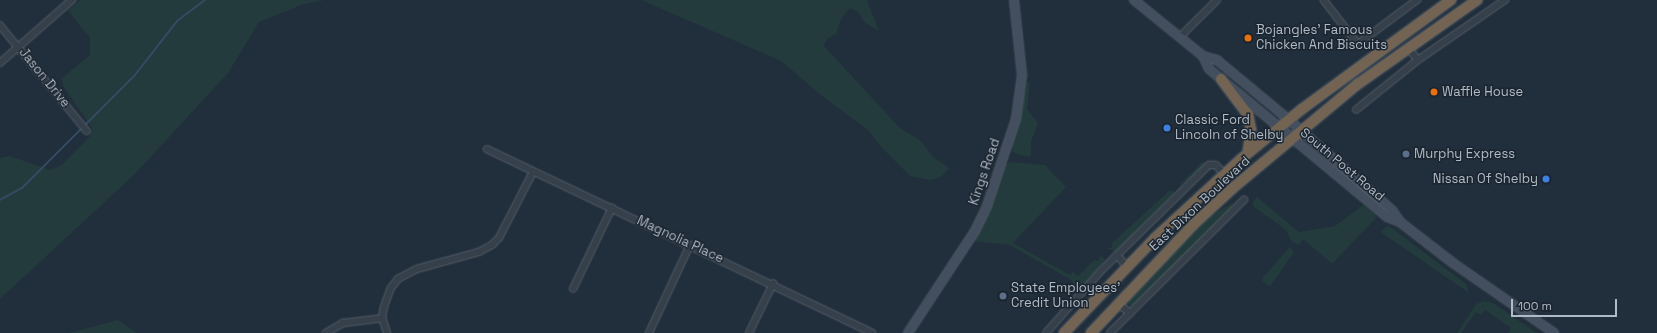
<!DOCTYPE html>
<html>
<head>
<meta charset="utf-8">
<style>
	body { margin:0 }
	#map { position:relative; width:1657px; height:333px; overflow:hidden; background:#212e3b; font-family:"Space Grotesk",sans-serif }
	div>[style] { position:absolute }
	.green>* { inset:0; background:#233b3c }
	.stream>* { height:2px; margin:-1px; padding:0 1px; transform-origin:1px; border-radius:1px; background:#354b63 }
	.roads { filter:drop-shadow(0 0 1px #535e69) drop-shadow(0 0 1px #535e69) }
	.street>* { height:5.5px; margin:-2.75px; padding:0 2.75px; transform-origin:2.75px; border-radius:2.75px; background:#35404b }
	.secondary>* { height:8px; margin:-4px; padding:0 4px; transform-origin:4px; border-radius:4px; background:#434f5f }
	.highway>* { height:10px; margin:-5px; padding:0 5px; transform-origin:5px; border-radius:5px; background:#726352 }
	.dots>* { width:11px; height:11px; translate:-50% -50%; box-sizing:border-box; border:2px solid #1b2530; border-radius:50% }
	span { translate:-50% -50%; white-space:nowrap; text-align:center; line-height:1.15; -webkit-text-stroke:3px #1b2530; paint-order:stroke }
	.poi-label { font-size:13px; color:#b0bbc7 }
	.left { translate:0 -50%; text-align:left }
	.right { translate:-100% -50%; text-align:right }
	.street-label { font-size:13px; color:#b0bbc7 }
	.scale { position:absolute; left:1511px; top:299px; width:106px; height:18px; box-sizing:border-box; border:2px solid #b0bbc7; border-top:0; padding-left:5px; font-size:12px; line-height:14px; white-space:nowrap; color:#b0bbc7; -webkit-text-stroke:3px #1b2530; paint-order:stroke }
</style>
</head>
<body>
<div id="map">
	<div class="green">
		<i style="clip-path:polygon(80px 0,325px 0,304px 4px,259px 22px,228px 73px,135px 174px,0 299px,0 158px,10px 156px,50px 170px,62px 165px,90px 136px,92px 128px,63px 86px,62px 78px,90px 55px,90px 38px,68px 11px)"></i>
		<i style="clip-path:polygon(641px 0,867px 0,879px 31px,864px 22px,858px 12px,850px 8px,841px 19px,836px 34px,827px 39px,824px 46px,900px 128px,920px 140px,933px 157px,949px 168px,941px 177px,931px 180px,910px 176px,882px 148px,868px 130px,822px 96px,781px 61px)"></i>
		<i style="clip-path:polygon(1027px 82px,1030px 83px,1027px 109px,1038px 123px,1031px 142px,1031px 157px,1020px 155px,1013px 152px,1011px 147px)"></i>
		<i style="clip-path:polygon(1203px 161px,1205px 165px,1180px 186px,1180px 184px)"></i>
		<i style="clip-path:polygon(1010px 162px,1045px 165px,1066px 187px,1013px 243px,1070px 275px,1073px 272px,1078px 276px,1094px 260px,1099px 261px,1100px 255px,1105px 259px,1078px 291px,1071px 280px,1010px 245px,973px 241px,1004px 166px)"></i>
		<i style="clip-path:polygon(1169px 191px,1174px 191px,1174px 193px,1115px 252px,1107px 248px,1112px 248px,1112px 243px)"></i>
		<i style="clip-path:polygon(1257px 197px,1299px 232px,1335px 226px,1363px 205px,1375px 214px,1376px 218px,1332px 264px,1303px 239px,1299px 245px,1292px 242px,1286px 230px,1254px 207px,1252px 203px)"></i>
		<i style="clip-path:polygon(1233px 202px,1230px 210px,1135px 305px,1129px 305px,1128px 300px,1154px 270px,1206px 219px)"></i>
		<i style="clip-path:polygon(1387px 226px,1392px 228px,1466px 284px,1469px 293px,1382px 233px,1382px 230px)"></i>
		<i style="clip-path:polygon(1290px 247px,1294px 252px,1270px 287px,1262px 281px,1263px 277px)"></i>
		<i style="clip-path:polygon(1484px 301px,1493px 303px,1537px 333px,1508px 333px,1511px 328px,1485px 310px,1481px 315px,1476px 312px,1461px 333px,1457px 333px,1476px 304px)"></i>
		<i style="clip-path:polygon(118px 320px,137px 333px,69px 333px)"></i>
	</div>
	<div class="stream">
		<i style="left:0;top:200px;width:25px;rotate:-29deg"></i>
		<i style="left:22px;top:188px;width:160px;rotate:-45deg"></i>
		<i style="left:135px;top:75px;width:68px;rotate:-52.1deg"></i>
		<i style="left:177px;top:21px;width:35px;rotate:-37deg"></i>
	</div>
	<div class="roads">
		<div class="street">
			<i style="left:1324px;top:0;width:56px;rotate:52.3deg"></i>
			<i style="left:1358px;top:44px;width:74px;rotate:-36.7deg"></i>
			<i style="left:0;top:25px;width:137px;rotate:50.6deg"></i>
			<i style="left:1180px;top:37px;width:52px;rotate:-45deg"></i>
			<i style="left:1408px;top:47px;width:16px;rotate:52deg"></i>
			<i style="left:0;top:63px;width:96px;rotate:-41.2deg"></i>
			<i style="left:1356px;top:110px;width:80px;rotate:-38.9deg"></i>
			<i style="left:1418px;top:60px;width:106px;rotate:-34.6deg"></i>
			<i style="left:487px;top:149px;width:427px;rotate:25.5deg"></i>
			<i style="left:1117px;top:255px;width:15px;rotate:48deg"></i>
			<i style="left:573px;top:289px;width:90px;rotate:-64.3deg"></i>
			<i style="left:1118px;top:303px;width:16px;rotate:40deg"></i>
			<i style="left:326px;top:333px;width:20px;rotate:-30deg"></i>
			<i style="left:343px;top:323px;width:39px;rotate:-7deg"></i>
			<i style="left:387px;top:333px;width:16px;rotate:-108deg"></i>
			<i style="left:382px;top:318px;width:11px;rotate:-80deg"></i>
			<i style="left:384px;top:307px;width:20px;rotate:-70deg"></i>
			<i style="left:391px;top:288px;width:11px;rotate:-52deg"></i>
			<i style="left:398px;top:279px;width:21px;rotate:-28deg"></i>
			<i style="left:417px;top:269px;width:64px;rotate:-15.3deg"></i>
			<i style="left:479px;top:252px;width:15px;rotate:-28deg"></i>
			<i style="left:492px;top:245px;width:10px;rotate:-45deg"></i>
			<i style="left:499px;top:238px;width:74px;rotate:-62.7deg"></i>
			<i style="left:649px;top:333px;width:97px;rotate:-65deg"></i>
			<i style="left:749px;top:333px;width:55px;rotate:-63.9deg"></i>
			<i style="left:1046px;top:333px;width:81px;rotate:-48.5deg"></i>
			<i style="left:1100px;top:272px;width:153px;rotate:-44.5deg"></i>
			<i style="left:1209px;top:165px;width:7px"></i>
			<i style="left:1216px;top:165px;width:11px;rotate:45deg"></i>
			<i style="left:1110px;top:333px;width:189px;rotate:-44.8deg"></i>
		</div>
		<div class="secondary">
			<i style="left:1134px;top:0;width:89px;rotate:39.1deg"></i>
			<i style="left:1203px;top:56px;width:15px;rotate:16deg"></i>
			<i style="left:1217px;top:60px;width:92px;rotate:39.7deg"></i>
			<i style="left:1288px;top:119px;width:138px;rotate:41.2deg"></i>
			<i style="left:1392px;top:210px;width:14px;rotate:56deg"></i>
			<i style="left:1203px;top:56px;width:14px;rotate:65deg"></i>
			<i style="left:1209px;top:69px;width:231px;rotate:39.7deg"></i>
			<i style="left:1387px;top:217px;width:14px;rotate:21deg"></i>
			<i style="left:1400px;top:222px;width:67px;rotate:37.7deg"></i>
			<i style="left:1453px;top:263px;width:123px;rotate:34.7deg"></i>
			<i style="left:908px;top:333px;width:122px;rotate:-56.7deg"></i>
			<i style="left:975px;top:231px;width:28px;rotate:-64deg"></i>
			<i style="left:987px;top:206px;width:92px;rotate:-71.6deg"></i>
			<i style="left:1016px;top:119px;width:44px;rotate:-82.2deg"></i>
			<i style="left:1022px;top:75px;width:75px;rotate:-96.1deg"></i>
		</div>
		<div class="highway">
			<i style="left:1221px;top:79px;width:45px;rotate:53.1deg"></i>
			<i style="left:1248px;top:115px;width:15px;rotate:79deg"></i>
			<i style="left:1251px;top:130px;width:22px;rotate:98deg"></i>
			<i style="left:1064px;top:333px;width:132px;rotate:-46.2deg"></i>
			<i style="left:1155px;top:238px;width:117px;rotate:-42.6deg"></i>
			<i style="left:1241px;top:159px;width:79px;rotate:-39.3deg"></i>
			<i style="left:1302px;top:109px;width:185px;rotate:-36.2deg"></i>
			<i style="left:1091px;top:333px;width:151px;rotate:-46.6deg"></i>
			<i style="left:1195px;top:223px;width:52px;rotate:-42.6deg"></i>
			<i style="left:1233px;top:188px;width:163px;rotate:-39.8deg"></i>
			<i style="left:1358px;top:84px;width:146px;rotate:-35.2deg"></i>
		</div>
	</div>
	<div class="dots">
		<i style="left:1248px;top:38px;background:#e8710a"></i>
		<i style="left:1434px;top:92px;background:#e8710a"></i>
		<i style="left:1167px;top:128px;background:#3f7fe0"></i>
		<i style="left:1406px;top:154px;background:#5c6f8a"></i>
		<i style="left:1546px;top:179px;background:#3f7fe0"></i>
		<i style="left:1003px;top:296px;background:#5c6f8a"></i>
	</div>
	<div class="poi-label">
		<span class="left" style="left:1256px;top:38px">Bojangles' Famous<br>Chicken And Biscuits</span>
		<span class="left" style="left:1442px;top:92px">Waffle House</span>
		<span class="left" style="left:1175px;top:128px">Classic Ford<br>Lincoln of Shelby</span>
		<span class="left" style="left:1414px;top:154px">Murphy Express</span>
		<span class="right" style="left:1538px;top:179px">Nissan Of Shelby</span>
		<span class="left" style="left:1011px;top:296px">State Employees’<br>Credit Union</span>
	</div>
	<div class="street-label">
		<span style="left:44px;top:78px;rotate:51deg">Jason Drive</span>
		<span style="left:1342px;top:165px;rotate:40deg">South Post Road</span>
		<span style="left:985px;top:172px;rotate:-71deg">Kings Road</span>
		<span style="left:1200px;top:204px;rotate:-43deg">East Dixon Boulevard</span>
		<span style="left:680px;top:240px;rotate:25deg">Magnolia Place</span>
	</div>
	<div class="scale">100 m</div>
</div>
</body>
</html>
